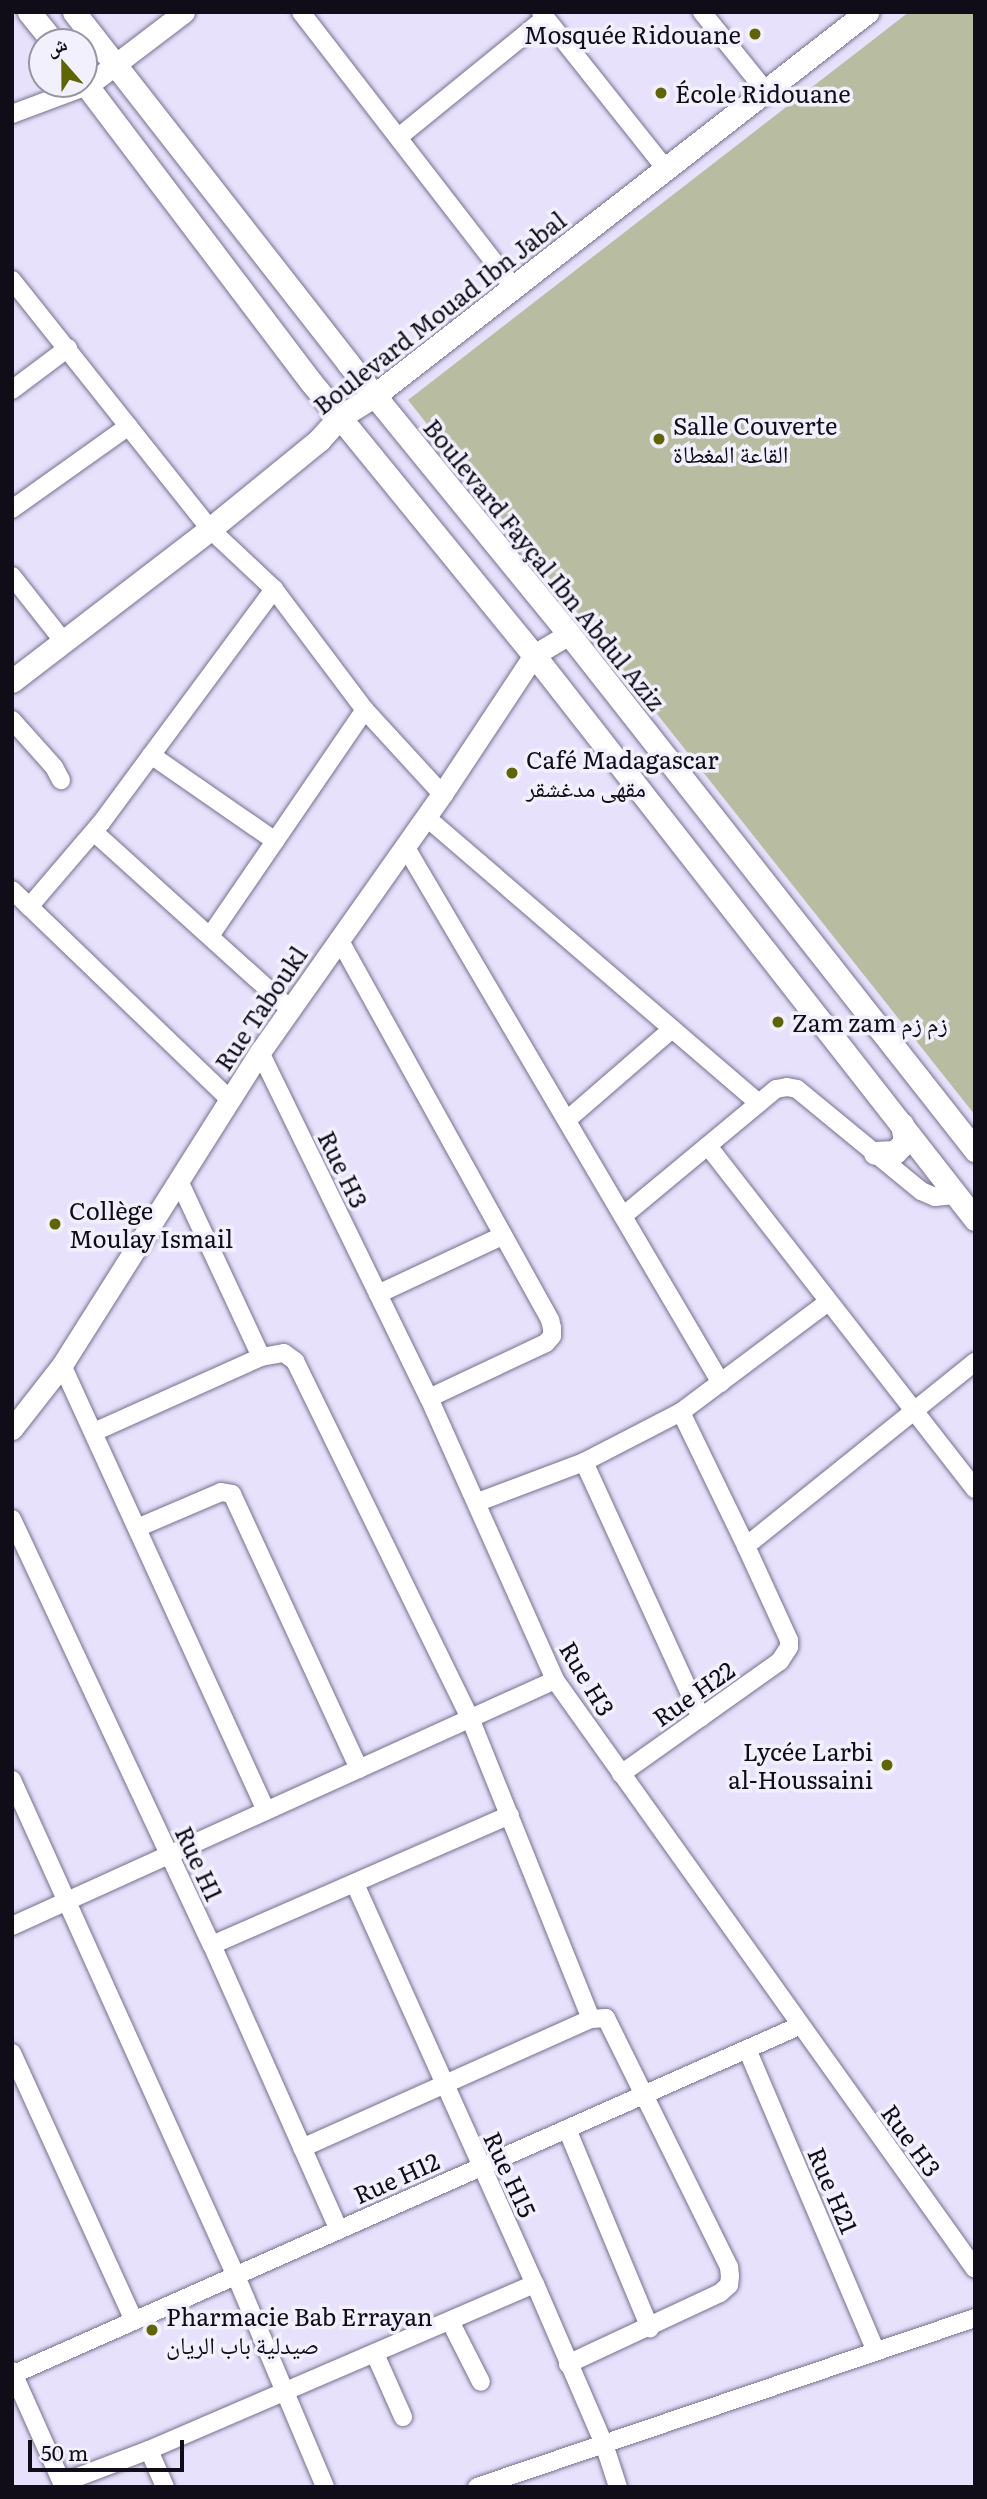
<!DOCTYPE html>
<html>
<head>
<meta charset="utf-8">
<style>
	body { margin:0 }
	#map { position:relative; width:987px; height:2499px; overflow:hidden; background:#e7e1fc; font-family:Literata,"Noto Naskh Arabic",serif }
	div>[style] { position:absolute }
	.green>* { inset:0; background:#b8bca0 }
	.roads { filter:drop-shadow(0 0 2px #77708e) drop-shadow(0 0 2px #77708e) }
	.minor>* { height:18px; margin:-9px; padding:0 9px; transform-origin:9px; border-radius:9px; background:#fff }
	.tertiary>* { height:21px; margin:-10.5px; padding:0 10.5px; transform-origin:10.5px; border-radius:10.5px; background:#fff }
	.secondary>* { height:23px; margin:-11.5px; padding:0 11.5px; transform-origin:11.5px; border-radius:11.5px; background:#fff }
	.dots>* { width:19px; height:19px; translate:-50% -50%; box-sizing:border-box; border:4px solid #f3f0fe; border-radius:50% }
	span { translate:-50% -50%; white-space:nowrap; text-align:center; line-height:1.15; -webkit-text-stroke:7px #f3f0fe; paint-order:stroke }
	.poi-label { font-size:24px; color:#100d18 }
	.right { translate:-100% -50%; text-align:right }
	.left { translate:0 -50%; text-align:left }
	.street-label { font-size:24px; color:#100d18 }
	.frame { position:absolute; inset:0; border:14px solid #100d18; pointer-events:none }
	.north { position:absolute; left:28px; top:28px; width:70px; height:70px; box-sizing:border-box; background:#f3f0fe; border:2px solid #9895a2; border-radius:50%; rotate:339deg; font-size:19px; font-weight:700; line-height:28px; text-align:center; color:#100d18 }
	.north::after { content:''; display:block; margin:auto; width:24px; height:32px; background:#5f6502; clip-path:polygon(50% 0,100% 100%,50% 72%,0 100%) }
	.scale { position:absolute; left:28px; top:2440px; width:156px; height:32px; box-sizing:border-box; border:4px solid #100d18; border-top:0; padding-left:9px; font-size:21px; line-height:24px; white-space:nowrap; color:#100d18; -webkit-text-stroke:5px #f3f0fe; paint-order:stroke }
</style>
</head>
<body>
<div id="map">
	<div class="green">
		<i style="clip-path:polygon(909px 12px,975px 12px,975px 1115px,408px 400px)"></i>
	</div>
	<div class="roads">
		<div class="minor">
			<i style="left:301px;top:12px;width:346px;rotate:52.3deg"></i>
			<i style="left:541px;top:12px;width:199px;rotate:51.5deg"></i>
			<i style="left:702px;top:12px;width:100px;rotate:51.1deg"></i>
			<i style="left:12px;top:114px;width:80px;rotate:-20.5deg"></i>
			<i style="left:400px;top:136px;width:187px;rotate:-39.1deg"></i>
			<i style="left:12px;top:280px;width:318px;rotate:51.5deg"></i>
			<i style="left:210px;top:529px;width:88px;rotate:43.2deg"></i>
			<i style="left:274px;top:589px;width:151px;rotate:53.1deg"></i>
			<i style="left:365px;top:710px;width:114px;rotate:47.5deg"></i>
			<i style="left:12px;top:390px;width:70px;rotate:-36.9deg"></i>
			<i style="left:12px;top:509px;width:143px;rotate:-35.4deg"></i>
			<i style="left:12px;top:576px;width:84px;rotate:51.8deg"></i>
			<i style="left:12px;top:720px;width:63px;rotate:48.2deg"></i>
			<i style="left:54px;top:767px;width:15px;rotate:62deg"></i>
			<i style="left:151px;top:755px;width:151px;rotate:34.7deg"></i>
			<i style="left:426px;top:817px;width:439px;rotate:40.7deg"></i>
			<i style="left:94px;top:832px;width:264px;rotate:42.1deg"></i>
			<i style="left:405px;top:846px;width:623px;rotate:59.53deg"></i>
			<i style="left:12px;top:890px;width:303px;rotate:43.9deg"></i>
			<i style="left:29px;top:907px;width:111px;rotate:-49.4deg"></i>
			<i style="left:101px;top:823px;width:291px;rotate:-53.5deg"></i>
			<i style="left:210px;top:936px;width:274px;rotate:-55.6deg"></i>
			<i style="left:339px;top:939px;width:436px;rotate:61deg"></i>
			<i style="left:550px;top:1320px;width:8px;rotate:76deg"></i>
			<i style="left:552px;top:1328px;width:8px;rotate:90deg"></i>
			<i style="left:552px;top:1336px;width:9px;rotate:131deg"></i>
			<i style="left:546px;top:1343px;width:129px;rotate:154.8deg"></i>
			<i style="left:260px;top:1052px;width:385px;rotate:64deg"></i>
			<i style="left:429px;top:1398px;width:309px;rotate:65.9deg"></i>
			<i style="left:555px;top:1680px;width:723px;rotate:54.51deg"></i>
			<i style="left:567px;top:1120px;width:139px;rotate:-40.9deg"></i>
			<i style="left:708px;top:1146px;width:435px;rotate:52.1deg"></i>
			<i style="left:180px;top:1183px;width:192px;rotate:65deg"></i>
			<i style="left:623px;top:1216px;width:199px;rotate:-39.7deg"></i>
			<i style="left:776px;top:1089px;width:11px;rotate:-10deg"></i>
			<i style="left:787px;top:1087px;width:10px;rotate:11deg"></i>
			<i style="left:797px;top:1089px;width:161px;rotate:39.4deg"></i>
			<i style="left:921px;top:1191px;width:15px;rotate:23deg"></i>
			<i style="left:935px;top:1197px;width:19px;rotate:-6deg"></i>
			<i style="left:378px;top:1294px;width:137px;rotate:-25.1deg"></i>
			<i style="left:62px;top:1365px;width:490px;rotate:65.4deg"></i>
			<i style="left:94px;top:1432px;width:183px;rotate:-24.2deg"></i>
			<i style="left:261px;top:1357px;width:23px;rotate:-10deg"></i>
			<i style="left:284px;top:1353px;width:14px;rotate:36deg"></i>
			<i style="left:295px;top:1361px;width:398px;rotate:63.9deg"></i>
			<i style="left:470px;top:1718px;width:324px;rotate:68.1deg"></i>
			<i style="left:584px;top:1462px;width:281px;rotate:65.4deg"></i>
			<i style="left:478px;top:1502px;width:113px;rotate:-20.7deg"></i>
			<i style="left:584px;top:1462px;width:109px;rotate:-27.3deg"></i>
			<i style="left:681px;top:1412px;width:184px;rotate:-36.8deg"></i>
			<i style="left:12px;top:1519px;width:471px;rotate:64.9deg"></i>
			<i style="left:212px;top:1945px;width:312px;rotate:66deg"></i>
			<i style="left:137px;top:1528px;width:91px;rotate:-23.2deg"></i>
			<i style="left:221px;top:1492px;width:11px;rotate:10deg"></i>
			<i style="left:232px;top:1494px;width:303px;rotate:65.2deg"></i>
			<i style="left:746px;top:1546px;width:294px;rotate:-38.8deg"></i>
			<i style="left:621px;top:1774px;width:195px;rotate:-35.4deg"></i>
			<i style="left:780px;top:1661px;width:17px;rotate:-57deg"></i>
			<i style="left:789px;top:1647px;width:7px;rotate:-90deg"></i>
			<i style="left:789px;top:1640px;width:103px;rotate:-114.6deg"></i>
			<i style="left:746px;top:1546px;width:149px;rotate:-115.9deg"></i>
			<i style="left:12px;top:1780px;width:544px;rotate:65.7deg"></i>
			<i style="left:236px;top:2276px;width:229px;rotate:67.1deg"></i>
			<i style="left:355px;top:1884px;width:439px;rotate:65.8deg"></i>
			<i style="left:535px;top:2284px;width:174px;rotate:66.7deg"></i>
			<i style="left:604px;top:2444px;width:45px;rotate:72deg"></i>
			<i style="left:12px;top:1926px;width:596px;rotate:-24.37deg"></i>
			<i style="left:212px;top:1945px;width:325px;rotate:-23.6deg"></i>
			<i style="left:747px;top:2049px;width:328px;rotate:66.9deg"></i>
			<i style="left:12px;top:2053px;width:294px;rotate:65.5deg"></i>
			<i style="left:567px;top:2129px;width:216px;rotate:67.4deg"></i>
			<i style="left:302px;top:2148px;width:316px;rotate:-24.1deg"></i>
			<i style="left:591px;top:2019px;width:15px;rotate:-4deg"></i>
			<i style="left:606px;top:2018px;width:278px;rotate:63.7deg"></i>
			<i style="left:729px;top:2267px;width:9px;rotate:84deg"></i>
			<i style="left:730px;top:2276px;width:9px;rotate:96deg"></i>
			<i style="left:729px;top:2285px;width:12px;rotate:138deg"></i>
			<i style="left:720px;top:2293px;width:168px;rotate:155deg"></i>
			<i style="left:450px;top:2321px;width:68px;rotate:63.1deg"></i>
			<i style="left:375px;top:2354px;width:69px;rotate:66deg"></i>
			<i style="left:12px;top:2371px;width:127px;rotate:65.9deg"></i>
			<i style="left:14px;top:2374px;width:859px;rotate:-23.91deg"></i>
			<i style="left:149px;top:2450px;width:40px;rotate:66.6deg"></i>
			<i style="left:62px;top:2483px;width:93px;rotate:-20.8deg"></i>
			<i style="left:149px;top:2450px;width:420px;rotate:-23.3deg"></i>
			<i style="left:477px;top:2487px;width:526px;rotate:-18.75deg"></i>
		</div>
		<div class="tertiary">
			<i style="left:87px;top:86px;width:122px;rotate:-37.3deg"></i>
			<i style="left:12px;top:1429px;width:81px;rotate:-52deg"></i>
			<i style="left:62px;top:1365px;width:370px;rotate:-57.7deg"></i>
			<i style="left:260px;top:1052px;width:316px;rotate:-54.8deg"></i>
			<i style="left:442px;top:794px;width:167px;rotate:-56.5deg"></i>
			<i style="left:534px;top:655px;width:41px;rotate:-31deg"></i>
		</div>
		<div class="secondary">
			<i style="left:29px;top:12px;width:38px;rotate:51deg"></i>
			<i style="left:74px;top:12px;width:445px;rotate:52deg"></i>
			<i style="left:348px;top:363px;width:350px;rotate:50.8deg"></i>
			<i style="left:569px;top:634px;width:657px;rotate:51.8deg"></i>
			<i style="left:84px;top:82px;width:376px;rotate:52.9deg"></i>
			<i style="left:311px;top:382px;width:353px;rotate:50.8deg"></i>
			<i style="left:534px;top:655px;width:716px;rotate:51.98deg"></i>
			<i style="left:12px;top:681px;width:250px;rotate:-37.5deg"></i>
			<i style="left:210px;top:529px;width:141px;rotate:-39.2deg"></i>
			<i style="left:319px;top:440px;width:31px;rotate:-48deg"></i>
			<i style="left:340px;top:417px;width:41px;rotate:-32.2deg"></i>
			<i style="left:375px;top:395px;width:624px;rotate:-37.9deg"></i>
			<i style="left:875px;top:1153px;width:20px;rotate:-3deg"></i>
			<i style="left:895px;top:1152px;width:10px;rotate:-45deg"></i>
			<i style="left:902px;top:1145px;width:6px;rotate:-59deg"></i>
			<i style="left:905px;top:1140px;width:16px;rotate:-101deg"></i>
		</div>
	</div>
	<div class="dots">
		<i style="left:755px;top:34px;background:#5f6502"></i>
		<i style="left:661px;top:93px;background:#5f6502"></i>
		<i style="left:659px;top:439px;background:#5f6502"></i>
		<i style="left:512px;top:773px;background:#5f6502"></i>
		<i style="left:778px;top:1022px;background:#5f6502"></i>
		<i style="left:55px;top:1224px;background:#5f6502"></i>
		<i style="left:887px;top:1765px;background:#5f6502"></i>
		<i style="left:152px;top:2330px;background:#5f6502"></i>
	</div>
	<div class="poi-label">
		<span class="right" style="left:741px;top:34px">Mosquée Ridouane</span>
		<span class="left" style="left:675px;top:93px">École Ridouane</span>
		<span class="left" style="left:673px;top:439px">Salle Couverte<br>القاعة المغطاة</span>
		<span class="left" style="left:526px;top:773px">Café Madagascar<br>مقهى مدغشقر</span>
		<span class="left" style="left:792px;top:1022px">Zam zam زم زم</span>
		<span class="left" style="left:69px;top:1224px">Collège<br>Moulay Ismail</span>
		<span class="right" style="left:873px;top:1765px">Lycée Larbi<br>al-Houssaini</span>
		<span class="left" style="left:166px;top:2330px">Pharmacie Bab Errayan<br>صيدلية باب الريان</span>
	</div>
	<div class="street-label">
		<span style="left:439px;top:312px;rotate:-38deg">Boulevard Mouad Ibn Jabal</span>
		<span style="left:545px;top:564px;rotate:51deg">Boulevard Fayçal Ibn Abdul Aziz</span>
		<span style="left:260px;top:1008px;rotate:-56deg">Rue Taboukl</span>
		<span style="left:344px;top:1169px;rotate:64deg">Rue H3</span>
		<span style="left:588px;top:1678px;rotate:59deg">Rue H3</span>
		<span style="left:693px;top:1693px;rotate:-35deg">Rue H22</span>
		<span style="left:200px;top:1863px;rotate:65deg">Rue H1</span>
		<span style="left:912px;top:2140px;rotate:54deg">Rue H3</span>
		<span style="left:511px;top:2174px;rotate:65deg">Rue H15</span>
		<span style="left:396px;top:2177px;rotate:-24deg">Rue H12</span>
		<span style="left:834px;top:2190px;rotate:67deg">Rue H21</span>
	</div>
	<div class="frame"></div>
	<div class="north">ش</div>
	<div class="scale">50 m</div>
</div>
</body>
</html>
